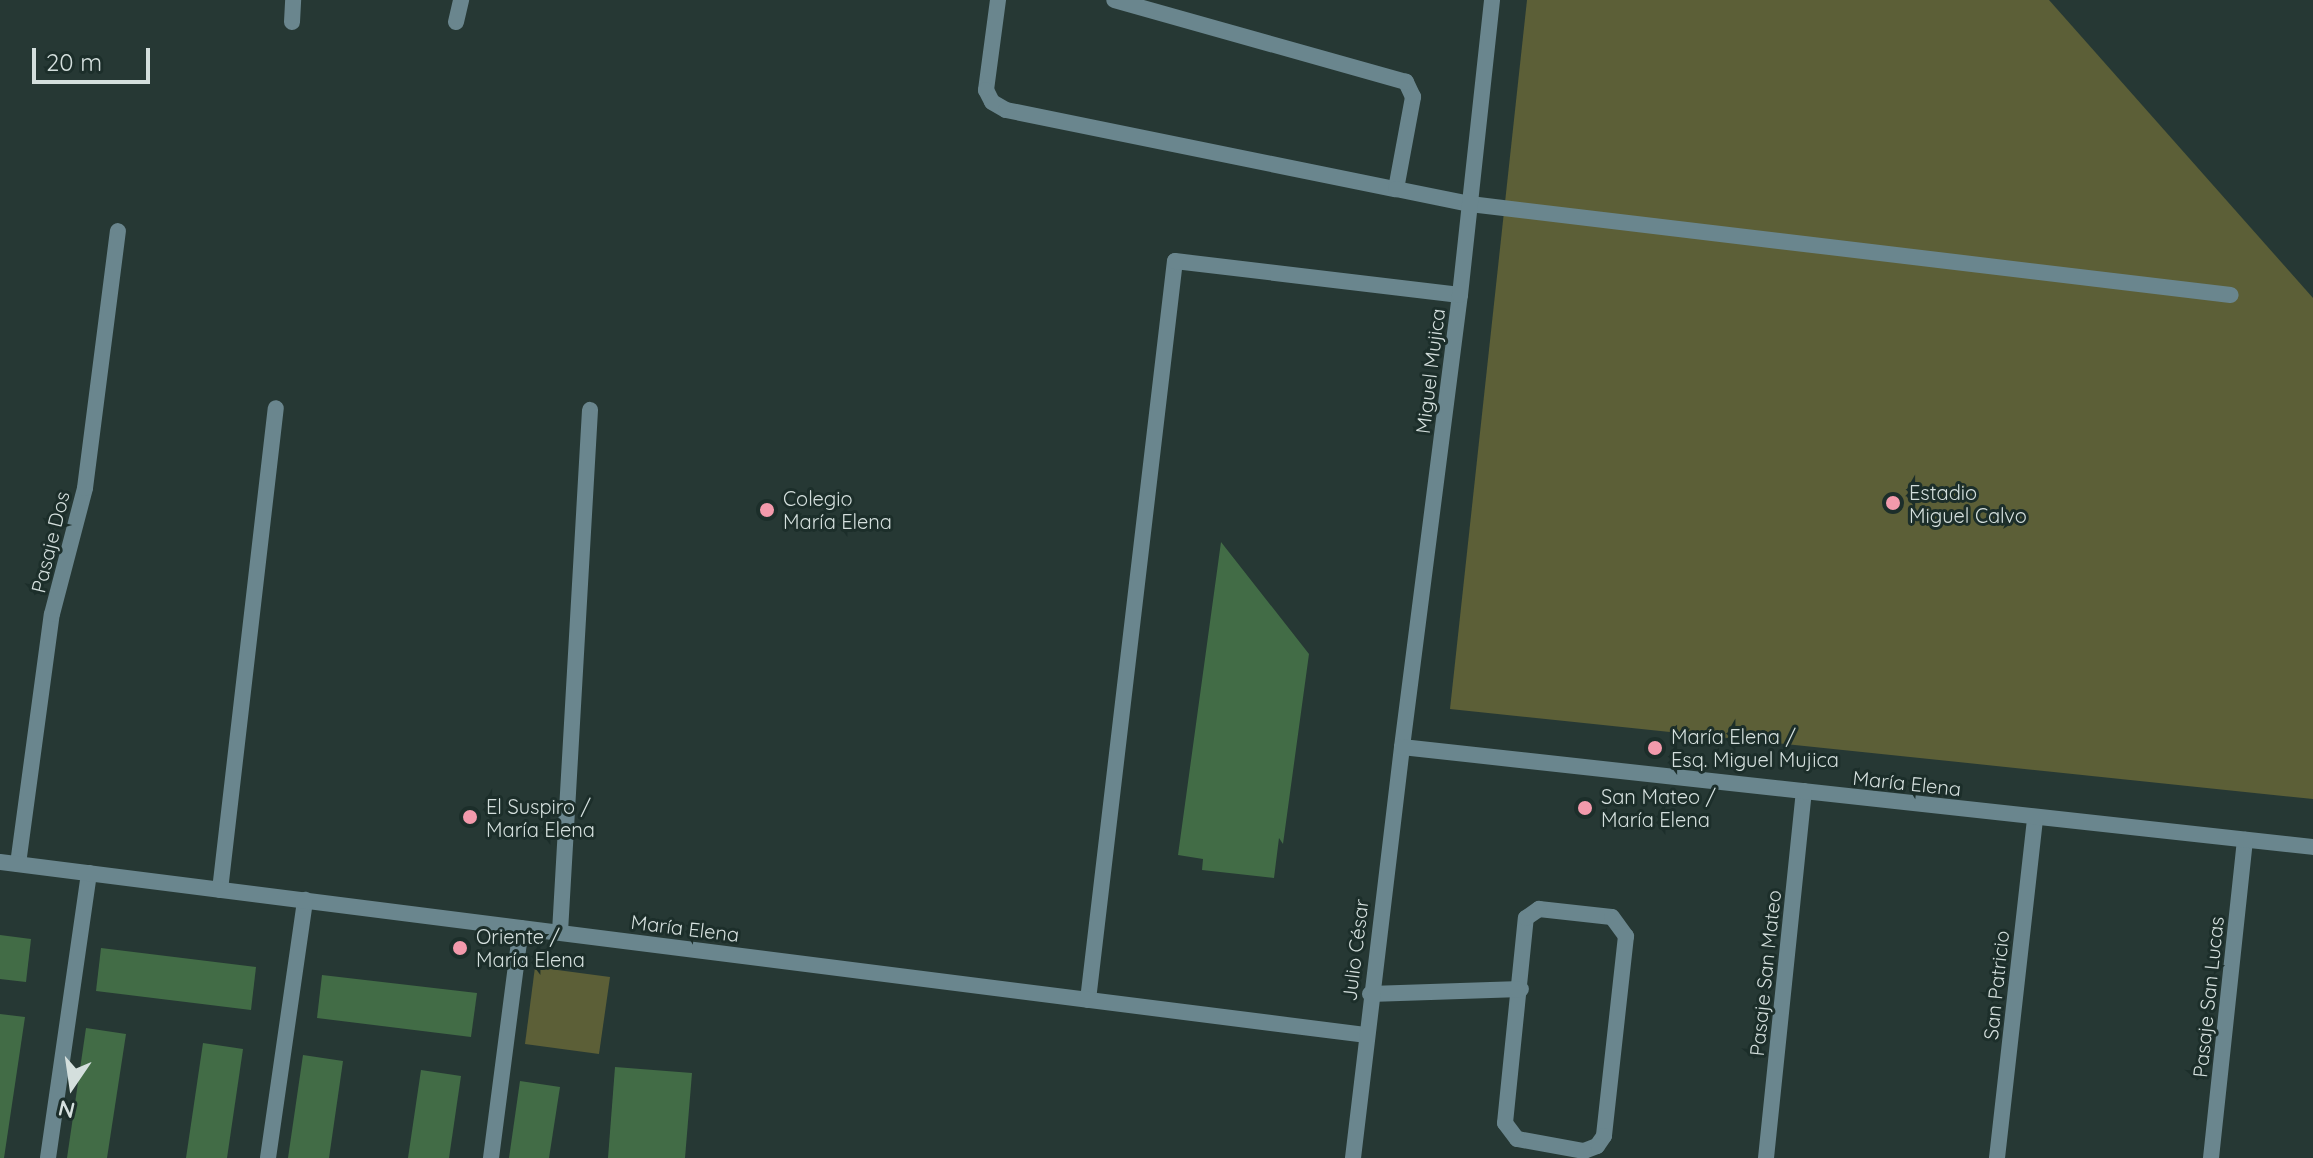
<!DOCTYPE html>
<html>
<head>
<meta charset="utf-8">
<style>
	body { margin:0 }
	#map { position:relative; width:2313px; height:1158px; overflow:hidden; background:#263834; font-family:Quicksand,sans-serif }
	div>[style] { position:absolute }
	.green>* { inset:0; background:#5c5f37 }
	.building>* { inset:0; background:#426c46 }
	.service>* { height:16px; margin:-8px; padding:0 8px; transform-origin:8px; border-radius:8px; background:#6a868e }
	.minor>* { height:16px; margin:-8px; padding:0 8px; transform-origin:8px; border-radius:8px; background:#6a868e }
	.tertiary>* { height:16px; margin:-8px; padding:0 8px; transform-origin:8px; border-radius:8px; background:#6a868e }
	.dots>* { width:22px; height:22px; translate:-50% -50%; box-sizing:border-box; border:4px solid #1c2e2a; border-radius:50% }
	span { translate:-50% -50%; white-space:nowrap; text-align:center; line-height:1.15; -webkit-text-stroke:6px #1c2e2a; paint-order:stroke }
	.street-label { font-size:20px; color:#d4dfdd }
	.poi-label { font-size:20px; color:#d4dfdd }
	.left { translate:0 -50%; text-align:left }
	.north { position:absolute; left:32px; top:1046px; width:80px; height:80px; -webkit-text-stroke:6px #1c2e2a; paint-order:stroke; rotate:193deg; font-size:22px; font-weight:700; line-height:32px; text-align:center; color:#d4dfdd }
	.north::after { content:''; display:block; margin:auto; width:28px; height:36px; background:#d4dfdd; clip-path:polygon(50% 0,100% 100%,50% 72%,0 100%) }
	.scale { position:absolute; left:32px; top:48px; width:118px; height:36px; box-sizing:border-box; border:4px solid #d4dfdd; border-top:0; padding-left:10px; font-size:24px; line-height:28px; white-space:nowrap; color:#d4dfdd; -webkit-text-stroke:6px #1c2e2a; paint-order:stroke }
</style>
</head>
<body>
<div id="map">
	<div class="green">
		<i style="clip-path:polygon(1527px 0,2049px 0,2313px 298px,2313px 799px,1450px 709px)"></i>
		<i style="clip-path:polygon(535px 967px,610px 977px,599px 1054px,525px 1044px)"></i>
	</div>
	<div class="building">
		<i style="clip-path:polygon(1221px 542px,1309px 654px,1283px 844px,1279px 838px,1274px 878px,1202px 870px,1203px 859px,1178px 855px)"></i>
		<i style="clip-path:polygon(0 935px,31px 939px,26px 982px,0 979px)"></i>
		<i style="clip-path:polygon(101px 948px,256px 967px,251px 1010px,96px 991px)"></i>
		<i style="clip-path:polygon(322px 975px,477px 993px,471px 1037px,317px 1018px)"></i>
		<i style="clip-path:polygon(0 1014px,25px 1017px,4px 1158px,0 1158px)"></i>
		<i style="clip-path:polygon(86px 1028px,126px 1034px,107px 1158px,67px 1158px)"></i>
		<i style="clip-path:polygon(203px 1043px,243px 1049px,227px 1158px,186px 1158px)"></i>
		<i style="clip-path:polygon(303px 1055px,343px 1061px,329px 1158px,288px 1158px)"></i>
		<i style="clip-path:polygon(615px 1067px,692px 1073px,685px 1158px,608px 1158px)"></i>
		<i style="clip-path:polygon(421px 1070px,461px 1076px,449px 1158px,408px 1158px)"></i>
		<i style="clip-path:polygon(520px 1081px,560px 1087px,549px 1158px,509px 1158px)"></i>
	</div>
	<div class="service">
		<i style="left:998px;top:0;width:91px;rotate:97.6deg"></i>
		<i style="left:986px;top:90px;width:13px;rotate:63deg"></i>
		<i style="left:992px;top:102px;width:16px;rotate:30deg"></i>
		<i style="left:1006px;top:110px;width:398px;rotate:11.5deg"></i>
		<i style="left:1396px;top:189px;width:94px;rotate:-79.5deg"></i>
		<i style="left:1413px;top:97px;width:17px;rotate:-115deg"></i>
		<i style="left:1406px;top:82px;width:303px;rotate:-164.3deg"></i>
		<i style="left:292px;top:22px;width:22px;rotate:-87deg"></i>
		<i style="left:456px;top:22px;width:23px;rotate:-77deg"></i>
		<i style="left:1396px;top:189px;width:76px;rotate:11.5deg"></i>
		<i style="left:1470px;top:204px;width:766px;rotate:6.82deg"></i>
		<i style="left:220px;top:890px;width:485px;rotate:-83.4deg"></i>
		<i style="left:1539px;top:909px;width:73px;rotate:6.3deg"></i>
		<i style="left:1612px;top:917px;width:24px;rotate:54deg"></i>
		<i style="left:1626px;top:936px;width:201px;rotate:96.3deg"></i>
		<i style="left:1604px;top:1136px;width:12px;rotate:125deg"></i>
		<i style="left:1597px;top:1146px;width:14px;rotate:159deg"></i>
		<i style="left:1584px;top:1151px;width:68px;rotate:-169.8deg"></i>
		<i style="left:1517px;top:1139px;width:20px;rotate:-127deg"></i>
		<i style="left:1505px;top:1123px;width:206px;rotate:-84.2deg"></i>
		<i style="left:1526px;top:918px;width:16px;rotate:-35deg"></i>
		<i style="left:560px;top:932px;width:523px;rotate:-86.71deg"></i>
		<i style="left:1370px;top:994px;width:151px;rotate:-1.9deg"></i>
		<i style="left:1088px;top:1000px;width:744px;rotate:-83.29deg"></i>
		<i style="left:1175px;top:261px;width:287px;rotate:6.8deg"></i>
	</div>
	<div class="minor">
		<i style="left:1402px;top:747px;width:456px;rotate:-82.7deg"></i>
		<i style="left:1460px;top:295px;width:297px;rotate:-83.8deg"></i>
		<i style="left:18px;top:864px;width:252px;rotate:-82.3deg"></i>
		<i style="left:52px;top:614px;width:130px;rotate:-75.3deg"></i>
		<i style="left:85px;top:488px;width:259px;rotate:-82.7deg"></i>
		<i style="left:48px;top:1158px;width:288px;rotate:-81.8deg"></i>
		<i style="left:268px;top:1158px;width:261px;rotate:-81.8deg"></i>
		<i style="left:491px;top:1158px;width:232px;rotate:-82.6deg"></i>
		<i style="left:1766px;top:1158px;width:369px;rotate:-84.1deg"></i>
		<i style="left:1997px;top:1158px;width:343px;rotate:-83.6deg"></i>
		<i style="left:2211px;top:1158px;width:320px;rotate:-83.9deg"></i>
	</div>
	<div class="tertiary">
		<i style="left:0;top:862px;width:1376px;rotate:7.22deg"></i>
		<i style="left:1353px;top:1158px;width:414px;rotate:-83.2deg"></i>
		<i style="left:1402px;top:747px;width:916px;rotate:6.26deg"></i>
	</div>
	<div class="dots">
		<i style="left:1893px;top:503px;background:#f39aac"></i>
		<i style="left:767px;top:510px;background:#f39aac"></i>
		<i style="left:1655px;top:748px;background:#f39aac"></i>
		<i style="left:1585px;top:808px;background:#f39aac"></i>
		<i style="left:470px;top:817px;background:#f39aac"></i>
		<i style="left:460px;top:948px;background:#f39aac"></i>
	</div>
	<div class="street-label">
		<span style="left:1430px;top:371px;rotate:-83deg">Miguel Mujica</span>
		<span style="left:50px;top:542px;rotate:-76deg">Pasaje Dos</span>
		<span style="left:1907px;top:783px;rotate:6deg">María Elena</span>
		<span style="left:685px;top:928px;rotate:7deg">María Elena</span>
		<span style="left:1355px;top:950px;rotate:-83deg">Julio César</span>
		<span style="left:1765px;top:973px;rotate:-84deg">Pasaje San Mateo</span>
		<span style="left:1996px;top:985px;rotate:-84deg">San Patricio</span>
		<span style="left:2208px;top:997px;rotate:-84deg">Pasaje San Lucas</span>
	</div>
	<div class="poi-label">
		<span class="left" style="left:1909px;top:504px">Estadio<br>Miguel Calvo</span>
		<span class="left" style="left:783px;top:510px">Colegio<br>María Elena</span>
		<span class="left" style="left:1671px;top:748px">María Elena /<br>Esq. Miguel Mujica</span>
		<span class="left" style="left:1601px;top:808px">San Mateo /<br>María Elena</span>
		<span class="left" style="left:486px;top:818px">El Suspiro /<br>María Elena</span>
		<span class="left" style="left:476px;top:948px">Oriente /<br>María Elena</span>
	</div>
	<div class="north">N</div>
	<div class="scale">20 m</div>
</div>
</body>
</html>
